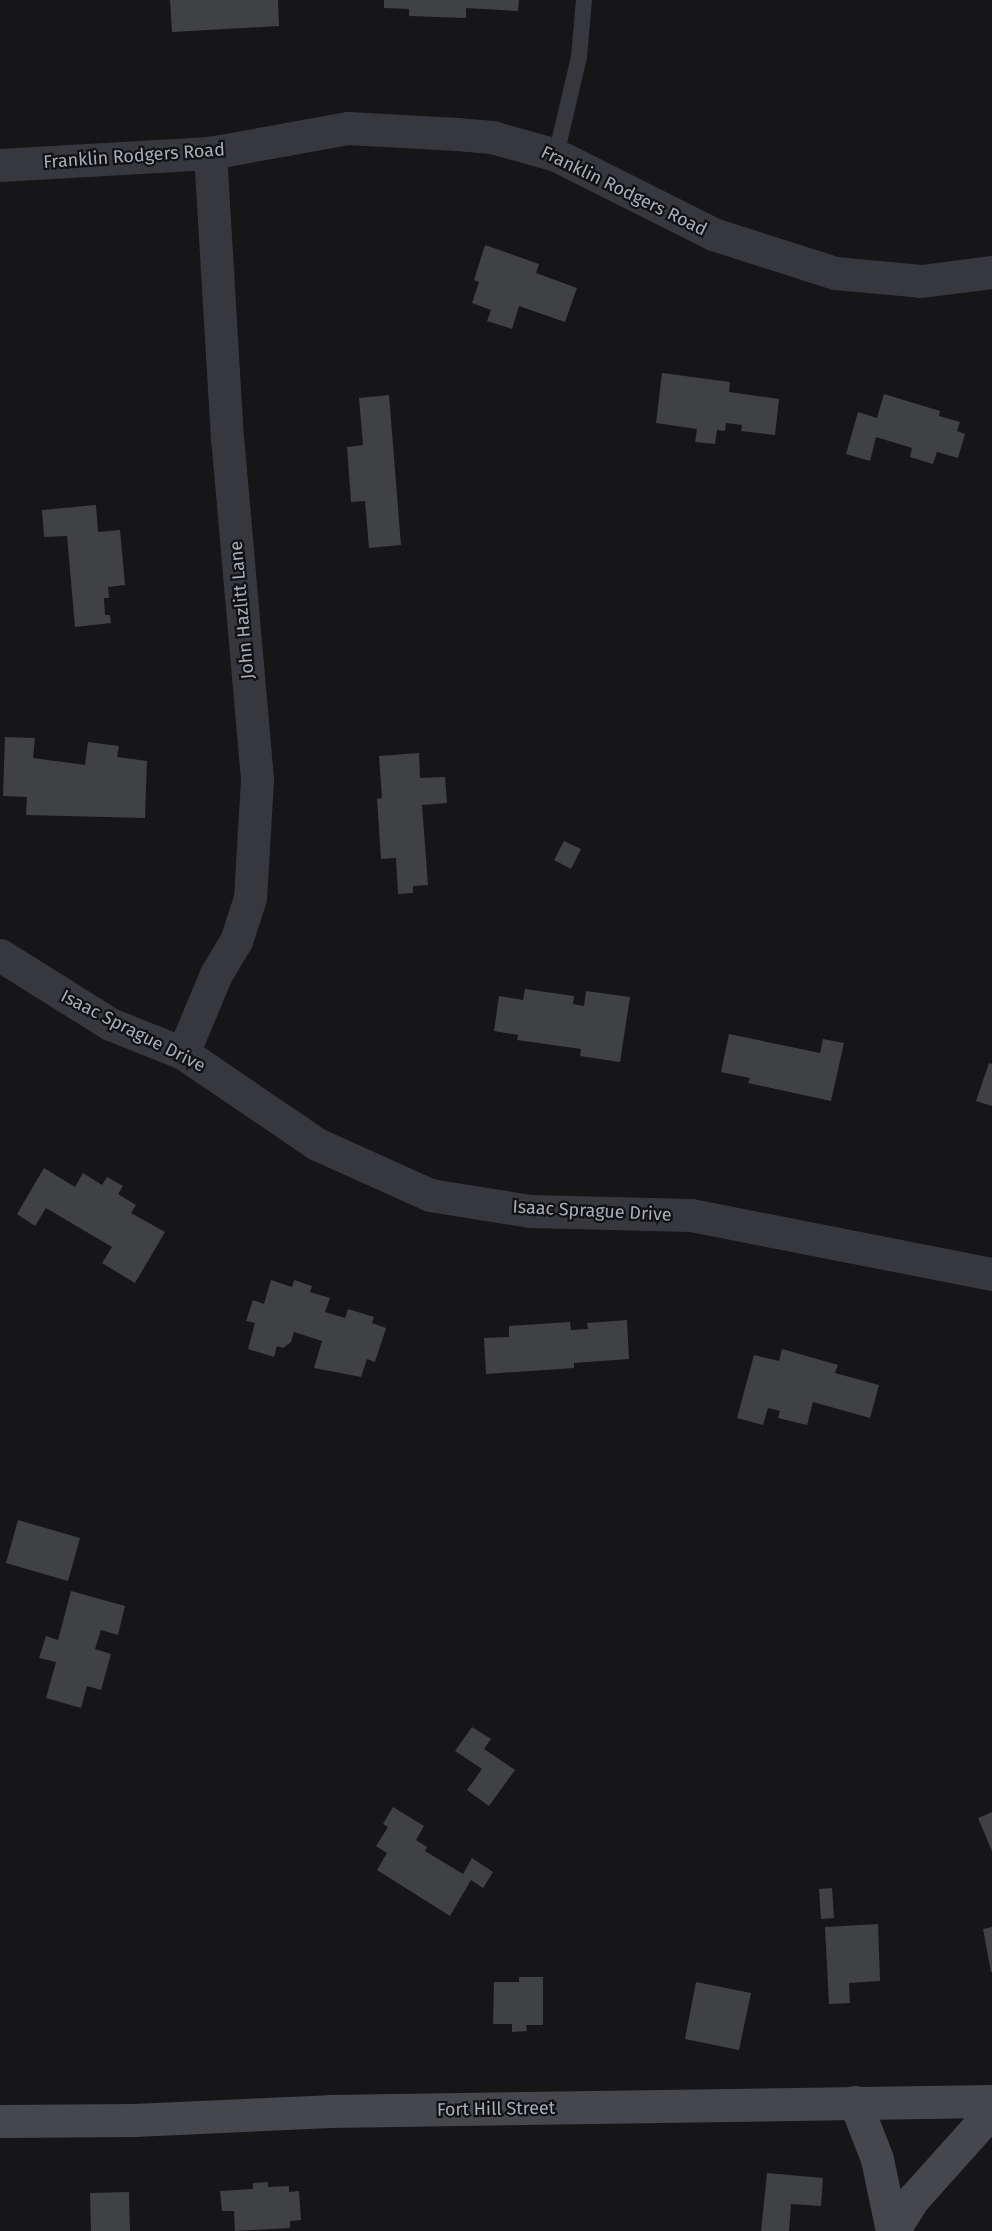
<!DOCTYPE html>
<html>
<head>
<meta charset="utf-8">
<style>
	body { margin:0 }
	#map { position:relative; width:992px; height:2231px; overflow:hidden; background:#161618; font-family:"Fira Sans",sans-serif }
	div>[style] { position:absolute }
	.building>* { inset:0; background:#404145 }
	.lane>* { height:16px; margin:-8px; padding:0 8px; transform-origin:8px; border-radius:8px; background:#37383d }
	.street>* { height:33px; margin:-16.5px; padding:0 16.5px; transform-origin:16.5px; border-radius:16.5px; background:#37383d }
	.secondary>* { height:33px; margin:-16.5px; padding:0 16.5px; transform-origin:16.5px; border-radius:16.5px; background:#45474d }
	span { translate:-50% -50%; white-space:nowrap; text-align:center; line-height:1.15; -webkit-text-stroke:4.5px #111113; paint-order:stroke }
	.street-label { font-size:18px; color:#a8adb8 }
</style>
</head>
<body>
<div id="map">
	<div class="building">
		<i style="clip-path:polygon(170px 0,278px 0,279px 26px,172px 32px)"></i>
		<i style="clip-path:polygon(384px 0,519px 0,518px 11px,466px 8px,466px 18px,409px 16px,409px 9px,384px 8px)"></i>
		<i style="clip-path:polygon(485px 245px,539px 264px,536px 273px,577px 288px,565px 322px,519px 306px,512px 329px,487px 321px,491px 310px,472px 303px,479px 282px,474px 280px)"></i>
		<i style="clip-path:polygon(662px 373px,730px 382px,729px 392px,779px 399px,775px 435px,741px 431px,742px 425px,726px 423px,725px 431px,717px 430px,715px 444px,695px 442px,697px 429px,656px 423px)"></i>
		<i style="clip-path:polygon(884px 394px,940px 411px,939px 416px,960px 422px,957px 431px,965px 434px,958px 458px,937px 452px,933px 464px,910px 457px,912px 448px,876px 437px,870px 461px,846px 454px,858px 412px,877px 418px)"></i>
		<i style="clip-path:polygon(389px 395px,401px 545px,369px 548px,365px 501px,351px 502px,347px 447px,363px 445px,359px 398px)"></i>
		<i style="clip-path:polygon(96px 505px,98px 532px,120px 530px,125px 585px,108px 587px,109px 598px,104px 598px,105px 615px,110px 615px,111px 623px,75px 627px,67px 536px,44px 537px,42px 510px)"></i>
		<i style="clip-path:polygon(5px 737px,35px 738px,33px 758px,85px 765px,88px 742px,119px 746px,117px 757px,147px 761px,145px 818px,26px 815px,27px 797px,3px 796px)"></i>
		<i style="clip-path:polygon(419px 753px,420px 778px,445px 777px,447px 803px,422px 805px,428px 885px,413px 886px,413px 893px,398px 894px,396px 858px,381px 859px,377px 799px,382px 798px,379px 756px)"></i>
		<i style="clip-path:polygon(564px 841px,581px 849px,571px 869px,554px 860px)"></i>
		<i style="clip-path:polygon(525px 989px,574px 996px,573px 1004px,584px 1006px,586px 991px,630px 997px,620px 1062px,580px 1056px,581px 1049px,517px 1040px,518px 1035px,494px 1031px,499px 996px,523px 1000px)"></i>
		<i style="clip-path:polygon(729px 1034px,820px 1053px,823px 1039px,844px 1043px,831px 1101px,748px 1083px,750px 1078px,721px 1072px)"></i>
		<i style="clip-path:polygon(989px 1063px,992px 1064px,992px 1106px,976px 1101px)"></i>
		<i style="clip-path:polygon(44px 1168px,75px 1187px,83px 1173px,102px 1185px,107px 1177px,123px 1186px,118px 1194px,136px 1205px,131px 1213px,165px 1232px,135px 1283px,102px 1263px,112px 1247px,46px 1208px,35px 1226px,17px 1214px)"></i>
		<i style="clip-path:polygon(271px 1280px,292px 1287px,294px 1280px,312px 1286px,310px 1292px,330px 1298px,325px 1312px,345px 1318px,348px 1309px,374px 1317px,372px 1323px,386px 1328px,375px 1362px,367px 1359px,361px 1377px,314px 1368px,322px 1341px,294px 1332px,291px 1342px,283px 1348px,277px 1346px,274px 1357px,248px 1349px,255px 1323px,246px 1321px,253px 1300px,264px 1304px)"></i>
		<i style="clip-path:polygon(627px 1320px,629px 1359px,574px 1363px,574px 1368px,486px 1374px,484px 1338px,509px 1337px,509px 1326px,570px 1322px,571px 1330px,588px 1329px,587px 1323px)"></i>
		<i style="clip-path:polygon(782px 1349px,838px 1365px,835px 1373px,879px 1385px,870px 1418px,813px 1402px,807px 1425px,778px 1418px,780px 1411px,768px 1408px,763px 1425px,737px 1418px,754px 1355px,779px 1361px)"></i>
		<i style="clip-path:polygon(18px 1520px,80px 1538px,68px 1581px,6px 1563px)"></i>
		<i style="clip-path:polygon(71px 1591px,125px 1606px,118px 1635px,101px 1630px,95px 1649px,111px 1654px,101px 1690px,87px 1686px,81px 1708px,46px 1698px,56px 1662px,39px 1658px,46px 1636px,58px 1640px)"></i>
		<i style="clip-path:polygon(472px 1727px,491px 1739px,484px 1749px,515px 1770px,489px 1806px,467px 1790px,482px 1769px,455px 1751px)"></i>
		<i style="clip-path:polygon(393px 1807px,424px 1826px,416px 1840px,427px 1847px,425px 1851px,463px 1874px,472px 1858px,493px 1872px,483px 1888px,471px 1880px,450px 1916px,377px 1870px,387px 1853px,376px 1846px,388px 1827px,383px 1824px)"></i>
		<i style="clip-path:polygon(992px 1812px,992px 1851px,978px 1818px)"></i>
		<i style="clip-path:polygon(832px 1888px,834px 1918px,821px 1919px,819px 1889px)"></i>
		<i style="clip-path:polygon(878px 1924px,880px 1981px,849px 1983px,850px 2003px,829px 2004px,825px 1927px)"></i>
		<i style="clip-path:polygon(992px 1927px,992px 1972px,991px 1972px,983px 1929px)"></i>
		<i style="clip-path:polygon(519px 1977px,543px 1977px,543px 2025px,526px 2025px,527px 2031px,512px 2032px,512px 2024px,493px 2024px,494px 1982px,519px 1982px)"></i>
		<i style="clip-path:polygon(696px 1982px,751px 1993px,739px 2050px,685px 2039px)"></i>
		<i style="clip-path:polygon(767px 2173px,823px 2178px,821px 2206px,791px 2204px,789px 2231px,761px 2231px)"></i>
		<i style="clip-path:polygon(268px 2182px,268px 2187px,289px 2186px,289px 2192px,299px 2191px,301px 2220px,290px 2221px,290px 2228px,235px 2231px,234px 2211px,222px 2211px,220px 2191px,253px 2189px,253px 2183px)"></i>
		<i style="clip-path:polygon(129px 2192px,130px 2231px,91px 2231px,90px 2193px)"></i>
	</div>
	<div class="lane">
		<i style="left:556px;top:155px;width:101px;rotate:-76.8deg"></i>
		<i style="left:579px;top:57px;width:57px;rotate:-85deg"></i>
	</div>
	<div class="street">
		<i style="left:0;top:165px;width:210px;rotate:-3.3deg"></i>
		<i style="left:210px;top:153px;width:140px;rotate:-10.3deg"></i>
		<i style="left:348px;top:128px;width:109px;rotate:3.2deg"></i>
		<i style="left:457px;top:134px;width:35px;rotate:5deg"></i>
		<i style="left:492px;top:137px;width:66px;rotate:15.7deg"></i>
		<i style="left:556px;top:155px;width:176px;rotate:26.7deg"></i>
		<i style="left:713px;top:234px;width:128px;rotate:17.7deg"></i>
		<i style="left:835px;top:273px;width:86px;rotate:5.3deg"></i>
		<i style="left:921px;top:281px;width:72px;rotate:-7.2deg"></i>
		<i style="left:0;top:955px;width:130px;rotate:32.1deg"></i>
		<i style="left:110px;top:1024px;width:79px;rotate:21.7deg"></i>
		<i style="left:183px;top:1053px;width:162px;rotate:34.2deg"></i>
		<i style="left:317px;top:1144px;width:124px;rotate:24.3deg"></i>
		<i style="left:430px;top:1195px;width:101px;rotate:9.1deg"></i>
		<i style="left:530px;top:1211px;width:161px;rotate:1.4deg"></i>
		<i style="left:691px;top:1215px;width:307px;rotate:11.1deg"></i>
		<i style="left:183px;top:1053px;width:86px;rotate:-67.3deg"></i>
		<i style="left:216px;top:974px;width:39px;rotate:-59deg"></i>
		<i style="left:236px;top:941px;width:45px;rotate:-72deg"></i>
		<i style="left:250px;top:898px;width:119px;rotate:-86.6deg"></i>
		<i style="left:257px;top:779px;width:341px;rotate:-95deg"></i>
		<i style="left:227px;top:439px;width:287px;rotate:-93.4deg"></i>
	</div>
	<div class="secondary">
		<i style="left:855px;top:2102px;width:61px;rotate:68.9deg"></i>
		<i style="left:877px;top:2159px;width:74px;rotate:78.2deg"></i>
		<i style="left:0;top:2121px;width:134px;rotate:-0.4deg"></i>
		<i style="left:134px;top:2120px;width:196px;rotate:-2.6deg"></i>
		<i style="left:330px;top:2111px;width:662px;rotate:-0.87deg"></i>
		<i style="left:893px;top:2231px;width:39px;rotate:-58deg"></i>
		<i style="left:914px;top:2198px;width:117px;rotate:-48.1deg"></i>
	</div>
	<div class="street-label">
		<span style="left:134px;top:156px;rotate:-4deg">Franklin Rodgers Road</span>
		<span style="left:624px;top:191px;rotate:26deg">Franklin Rodgers Road</span>
		<span style="left:242px;top:610px;rotate:-95deg">John Hazlitt Lane</span>
		<span style="left:133px;top:1031px;rotate:27deg">Isaac Sprague Drive</span>
		<span style="left:592px;top:1211px;rotate:3deg">Isaac Sprague Drive</span>
		<span style="left:496px;top:2109px;rotate:-1deg">Fort Hill Street</span>
	</div>
</div>
</body>
</html>
